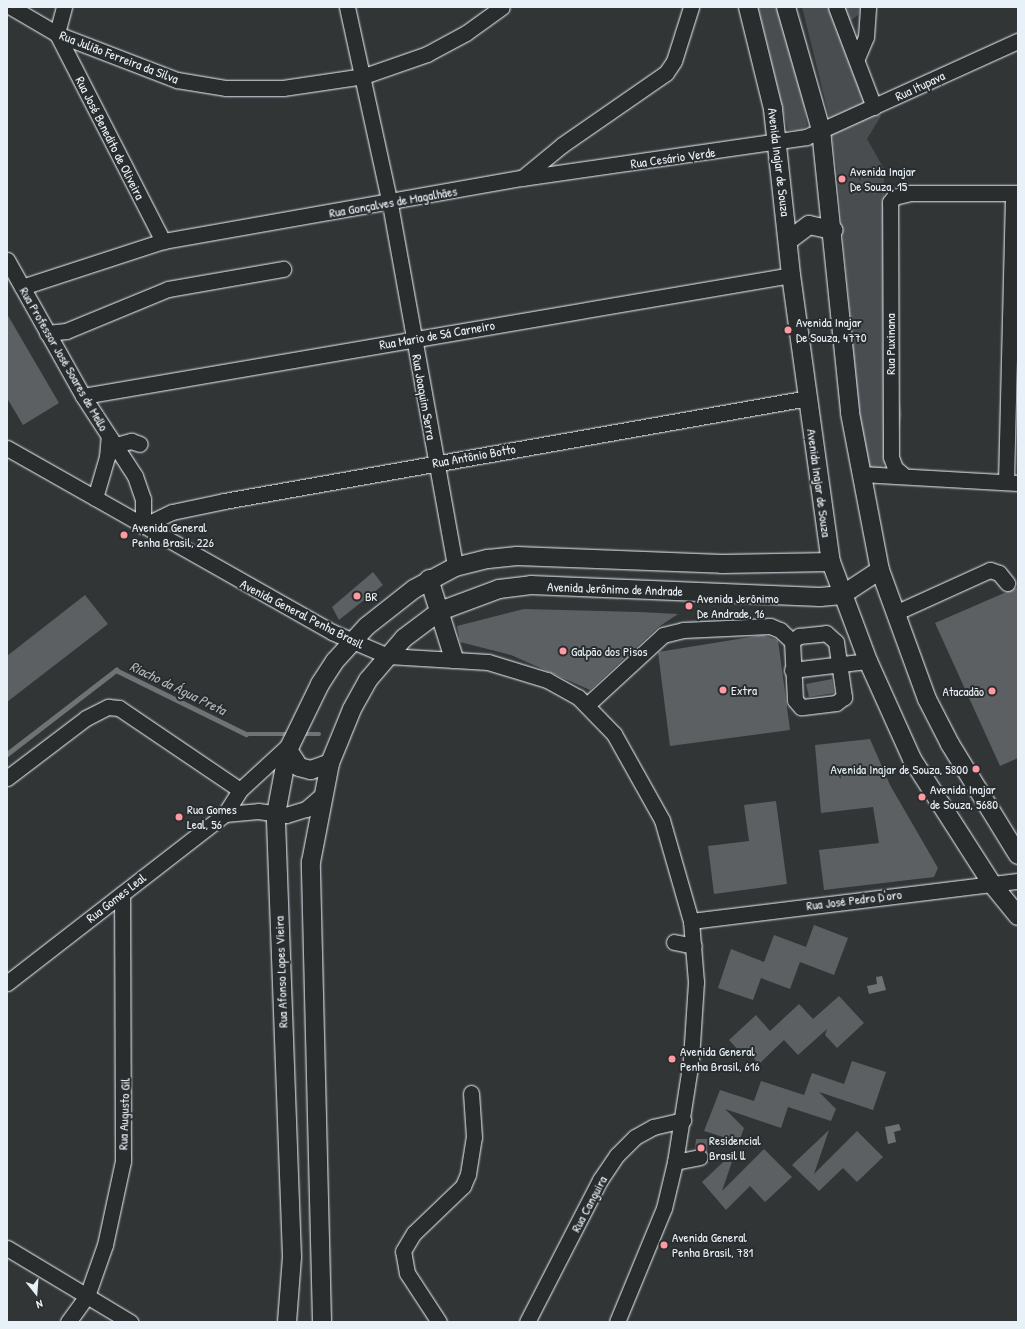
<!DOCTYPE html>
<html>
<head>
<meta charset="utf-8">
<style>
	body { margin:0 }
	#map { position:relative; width:1025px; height:1329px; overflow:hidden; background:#323536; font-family:"Patrick Hand",sans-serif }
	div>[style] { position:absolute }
	.green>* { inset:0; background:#494d4f }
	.water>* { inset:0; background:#6e7376 }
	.stream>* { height:4.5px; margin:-2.25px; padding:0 2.25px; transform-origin:2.25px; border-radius:2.25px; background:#6e7376 }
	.building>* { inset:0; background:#5c6063 }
	.roads { filter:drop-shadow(0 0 1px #e8f1f8) drop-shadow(0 0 1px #e8f1f8) }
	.minor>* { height:15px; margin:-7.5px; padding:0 7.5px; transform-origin:7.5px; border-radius:7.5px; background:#2a2d2e }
	.major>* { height:18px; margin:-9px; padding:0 9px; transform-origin:9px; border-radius:9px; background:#2a2d2e }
	.dots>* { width:11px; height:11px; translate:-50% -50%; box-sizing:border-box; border:2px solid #2a2d2e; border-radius:50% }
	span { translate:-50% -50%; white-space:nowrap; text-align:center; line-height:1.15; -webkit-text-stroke:4px #2a2d2e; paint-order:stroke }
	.street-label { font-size:13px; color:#e8f1f8 }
	.poi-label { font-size:13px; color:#e8f1f8 }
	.left { translate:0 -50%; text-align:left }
	.right { translate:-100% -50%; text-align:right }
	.water-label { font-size:14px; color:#b1b8be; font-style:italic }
	.frame { position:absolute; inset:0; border:8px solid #e8f1f8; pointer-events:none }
	.north { position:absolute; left:16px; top:1273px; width:40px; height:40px; -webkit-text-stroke:3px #2a2d2e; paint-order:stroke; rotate:163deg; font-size:11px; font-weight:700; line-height:16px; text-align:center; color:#e8f1f8 }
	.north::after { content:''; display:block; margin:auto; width:14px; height:18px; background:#e8f1f8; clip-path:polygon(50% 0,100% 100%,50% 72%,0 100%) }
</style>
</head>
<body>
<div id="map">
	<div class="green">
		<i style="clip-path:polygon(758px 7px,777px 7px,801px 84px,807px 126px,802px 130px,788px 130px)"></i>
		<i style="clip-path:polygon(802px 7px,861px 7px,858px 15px,846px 24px,871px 111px,881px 116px,867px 139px,884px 169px,885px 386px,898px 393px,902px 414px,895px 449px,880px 470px,864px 470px,837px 170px,829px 116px)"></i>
	</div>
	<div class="water">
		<i style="clip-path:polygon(882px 976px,886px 990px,869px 994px,867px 986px,877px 984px,876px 977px)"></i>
		<i style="clip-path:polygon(899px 1124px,901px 1130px,894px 1132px,896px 1142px,888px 1144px,885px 1127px)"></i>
	</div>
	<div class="stream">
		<i style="left:301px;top:734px;width:18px"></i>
		<i style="left:7px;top:754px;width:138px;rotate:-37.6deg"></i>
		<i style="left:116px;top:670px;width:145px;rotate:26.2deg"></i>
		<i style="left:246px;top:734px;width:46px"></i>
	</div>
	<div class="building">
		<i style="clip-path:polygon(7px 314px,59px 403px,23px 425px,7px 398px)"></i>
		<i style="clip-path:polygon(373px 572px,383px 585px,339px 620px,332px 607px)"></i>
		<i style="clip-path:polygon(1018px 587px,1018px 758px,1000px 766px,935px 623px)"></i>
		<i style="clip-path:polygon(85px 595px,108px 624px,7px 702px,7px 656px)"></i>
		<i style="clip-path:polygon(524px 609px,639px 612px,678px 614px,657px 628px,590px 690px,511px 655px,460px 642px,457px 626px)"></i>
		<i style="clip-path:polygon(763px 635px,778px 640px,790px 730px,670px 746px,658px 652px)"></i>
		<i style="clip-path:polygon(832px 679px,834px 693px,809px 697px,806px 684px)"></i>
		<i style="clip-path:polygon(870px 739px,890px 785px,938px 868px,934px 877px,824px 890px,819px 850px,879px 843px,873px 807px,821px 813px,815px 745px)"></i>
		<i style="clip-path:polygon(776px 801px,787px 884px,714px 894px,708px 846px,749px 841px,744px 805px)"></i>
		<i style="clip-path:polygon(814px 925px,848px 938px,834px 975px,800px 962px,790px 989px,761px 978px,753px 1000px,718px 988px,731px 949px,764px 962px,774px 935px,806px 947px)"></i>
		<i style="clip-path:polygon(839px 996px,864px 1023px,837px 1048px,825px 1035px,827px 1029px,798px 1055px,784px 1040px,759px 1064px,744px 1048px,740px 1052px,729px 1040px,756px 1015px,770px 1031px,799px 1004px,813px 1019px)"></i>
		<i style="clip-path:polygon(852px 1061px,886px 1072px,873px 1110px,819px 1092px,836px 1109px,831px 1121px,788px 1107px,781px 1128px,725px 1109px,744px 1128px,739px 1142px,704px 1131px,720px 1090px,754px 1101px,761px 1081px,804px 1095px,812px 1073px,844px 1084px)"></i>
		<i style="clip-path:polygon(829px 1130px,814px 1174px,857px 1131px,883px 1157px,857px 1182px,843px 1168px,819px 1191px,792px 1165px)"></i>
		<i style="clip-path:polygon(696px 1139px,708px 1139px,707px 1152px,695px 1149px)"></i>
		<i style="clip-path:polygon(764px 1149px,792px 1177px,765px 1202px,750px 1186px,726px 1210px,702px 1182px,736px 1150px,722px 1191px)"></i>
	</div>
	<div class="roads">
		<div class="minor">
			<i style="left:11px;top:7px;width:53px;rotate:30.4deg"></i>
			<i style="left:57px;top:34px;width:129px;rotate:21deg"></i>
			<i style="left:177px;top:80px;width:50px;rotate:9.3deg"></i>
			<i style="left:226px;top:88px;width:57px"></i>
			<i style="left:283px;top:88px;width:82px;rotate:-8.4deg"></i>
			<i style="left:364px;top:76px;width:67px;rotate:-19.2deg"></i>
			<i style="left:427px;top:54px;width:44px;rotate:-28.3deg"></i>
			<i style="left:466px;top:33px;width:44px;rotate:-35.8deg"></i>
			<i style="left:64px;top:7px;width:28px;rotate:105deg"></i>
			<i style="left:57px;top:34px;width:233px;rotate:62.9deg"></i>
			<i style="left:347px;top:7px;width:202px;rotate:77.7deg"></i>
			<i style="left:390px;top:204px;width:369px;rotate:79.8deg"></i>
			<i style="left:836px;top:7px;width:107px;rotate:69.2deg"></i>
			<i style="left:857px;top:58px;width:23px;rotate:-67deg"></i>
			<i style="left:866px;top:37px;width:30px;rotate:-86deg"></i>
			<i style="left:522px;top:178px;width:52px;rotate:-39.5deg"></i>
			<i style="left:562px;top:145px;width:126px;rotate:-34.7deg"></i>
			<i style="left:666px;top:73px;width:14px;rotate:-56deg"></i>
			<i style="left:674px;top:61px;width:57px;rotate:-72.5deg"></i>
			<i style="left:7px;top:260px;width:156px;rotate:60.8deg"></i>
			<i style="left:83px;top:396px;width:95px;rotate:57deg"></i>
			<i style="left:135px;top:476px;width:24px;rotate:71deg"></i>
			<i style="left:143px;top:499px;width:27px;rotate:90deg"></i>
			<i style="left:143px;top:526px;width:32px;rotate:-26deg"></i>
			<i style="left:172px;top:512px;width:53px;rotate:-11.9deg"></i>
			<i style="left:224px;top:501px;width:593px;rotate:-10deg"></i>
			<i style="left:22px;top:287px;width:148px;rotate:-18.1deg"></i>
			<i style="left:163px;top:241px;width:364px;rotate:-10deg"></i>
			<i style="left:522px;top:178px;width:287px;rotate:-8.2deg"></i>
			<i style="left:806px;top:137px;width:233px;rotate:-24.4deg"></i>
			<i style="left:47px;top:333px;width:19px;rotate:-6deg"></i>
			<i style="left:66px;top:331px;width:110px;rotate:-22.4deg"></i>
			<i style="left:168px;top:289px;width:117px;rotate:-9.9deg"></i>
			<i style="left:83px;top:396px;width:718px;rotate:-9.7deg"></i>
			<i style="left:116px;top:445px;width:16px;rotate:-15deg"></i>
			<i style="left:131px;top:441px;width:9px;rotate:18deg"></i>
			<i style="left:7px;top:448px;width:373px;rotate:29.5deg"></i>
			<i style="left:332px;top:632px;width:61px;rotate:23.2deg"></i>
			<i style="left:388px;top:656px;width:100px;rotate:3.4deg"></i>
			<i style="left:488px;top:662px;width:62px;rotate:17deg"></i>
			<i style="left:547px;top:680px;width:35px;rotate:29deg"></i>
			<i style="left:578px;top:697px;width:52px;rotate:45.8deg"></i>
			<i style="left:614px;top:734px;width:98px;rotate:60.8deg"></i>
			<i style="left:662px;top:820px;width:105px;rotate:74deg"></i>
			<i style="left:691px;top:921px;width:61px;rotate:85.3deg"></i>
			<i style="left:696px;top:982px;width:78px;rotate:93.7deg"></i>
			<i style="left:691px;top:1060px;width:103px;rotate:98.9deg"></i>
			<i style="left:675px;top:1162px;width:47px;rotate:103.4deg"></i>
			<i style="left:664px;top:1208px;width:123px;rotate:112.4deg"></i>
			<i style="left:861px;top:474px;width:157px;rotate:3.3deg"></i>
			<i style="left:902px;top:474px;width:9px;rotate:-139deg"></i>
			<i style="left:895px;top:468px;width:12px;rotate:-110deg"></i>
			<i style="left:891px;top:457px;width:255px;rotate:-90.2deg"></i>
			<i style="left:890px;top:202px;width:6px;rotate:-51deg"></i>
			<i style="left:894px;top:197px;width:16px;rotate:-14deg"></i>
			<i style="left:910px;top:193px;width:108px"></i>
			<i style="left:1006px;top:482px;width:289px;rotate:-88.6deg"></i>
			<i style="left:95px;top:498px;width:43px;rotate:-73.7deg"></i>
			<i style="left:107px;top:457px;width:21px;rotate:-85deg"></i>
			<i style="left:895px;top:613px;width:104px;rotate:-24.4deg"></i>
			<i style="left:990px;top:570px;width:9px;rotate:18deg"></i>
			<i style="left:999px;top:573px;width:13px;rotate:51deg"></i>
			<i style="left:826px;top:633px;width:13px;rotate:42deg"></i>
			<i style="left:836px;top:642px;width:56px;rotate:81.7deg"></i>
			<i style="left:844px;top:697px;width:10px;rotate:143deg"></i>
			<i style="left:836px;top:703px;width:35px;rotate:173deg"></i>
			<i style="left:801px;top:707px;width:9px;rotate:-131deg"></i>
			<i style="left:795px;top:700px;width:59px;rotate:-92.9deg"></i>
			<i style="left:792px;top:641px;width:9px;rotate:-36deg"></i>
			<i style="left:799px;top:636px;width:27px;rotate:-6deg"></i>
			<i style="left:792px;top:670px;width:77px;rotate:-6.8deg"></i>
			<i style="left:587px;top:705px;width:103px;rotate:-42.6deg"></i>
			<i style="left:663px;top:635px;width:21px;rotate:-14deg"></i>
			<i style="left:683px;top:630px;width:87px;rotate:-2.6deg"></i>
			<i style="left:770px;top:626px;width:11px;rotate:22deg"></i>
			<i style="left:780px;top:630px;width:16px;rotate:43deg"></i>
			<i style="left:7px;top:778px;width:99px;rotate:-37.2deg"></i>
			<i style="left:86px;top:718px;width:25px;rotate:-27deg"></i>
			<i style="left:108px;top:707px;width:11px;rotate:5deg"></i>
			<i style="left:119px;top:708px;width:146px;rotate:34.1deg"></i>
			<i style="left:225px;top:814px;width:33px;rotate:-5deg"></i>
			<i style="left:258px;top:811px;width:28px;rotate:8deg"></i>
			<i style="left:286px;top:815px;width:21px;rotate:-17deg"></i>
			<i style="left:306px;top:809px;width:23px;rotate:-41deg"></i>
			<i style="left:691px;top:921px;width:329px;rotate:-7deg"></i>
			<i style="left:674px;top:942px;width:20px;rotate:11deg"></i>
			<i style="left:7px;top:983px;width:276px;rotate:-37.8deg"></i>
			<i style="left:225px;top:814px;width:28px;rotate:-58deg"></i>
			<i style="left:240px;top:790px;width:69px;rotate:-42.7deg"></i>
			<i style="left:675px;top:1162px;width:25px;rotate:-11deg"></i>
			<i style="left:7px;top:1248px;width:144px;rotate:31deg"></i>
			<i style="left:68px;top:1322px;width:32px;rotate:-54deg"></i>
			<i style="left:87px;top:1296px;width:54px;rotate:-70.6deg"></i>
			<i style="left:105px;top:1245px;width:86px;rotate:-77.9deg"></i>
			<i style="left:123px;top:1161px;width:267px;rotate:-90.2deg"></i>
			<i style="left:439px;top:1322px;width:59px;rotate:-123.1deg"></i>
			<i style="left:407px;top:1273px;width:22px;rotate:-100deg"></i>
			<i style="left:403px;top:1251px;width:21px;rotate:-59deg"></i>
			<i style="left:414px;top:1233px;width:68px;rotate:-43.8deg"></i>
			<i style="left:463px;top:1186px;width:13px;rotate:-67deg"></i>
			<i style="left:468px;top:1174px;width:37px;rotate:-81deg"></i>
			<i style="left:474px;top:1137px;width:44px;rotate:-93.9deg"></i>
			<i style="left:527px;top:1322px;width:160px;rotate:-62.8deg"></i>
			<i style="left:600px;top:1180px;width:30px;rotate:-56deg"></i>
			<i style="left:617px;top:1155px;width:25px;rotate:-45deg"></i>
			<i style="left:635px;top:1137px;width:21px;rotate:-29deg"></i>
			<i style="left:653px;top:1127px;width:31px;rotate:-13deg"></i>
		</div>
		<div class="major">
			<i style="left:748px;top:7px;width:105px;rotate:76.2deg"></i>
			<i style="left:773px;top:109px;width:167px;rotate:83.8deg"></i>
			<i style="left:791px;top:275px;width:290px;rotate:82.1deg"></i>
			<i style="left:831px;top:562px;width:106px;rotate:69.5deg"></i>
			<i style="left:868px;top:661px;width:107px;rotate:65.8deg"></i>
			<i style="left:912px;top:759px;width:148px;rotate:57.4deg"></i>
			<i style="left:992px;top:884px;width:41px;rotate:50.9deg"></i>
			<i style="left:786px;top:7px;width:128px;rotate:74.1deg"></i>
			<i style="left:821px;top:130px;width:284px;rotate:84.1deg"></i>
			<i style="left:850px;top:413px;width:160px;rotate:79.2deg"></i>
			<i style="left:880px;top:570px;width:137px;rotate:70deg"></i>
			<i style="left:927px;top:699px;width:51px;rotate:62.9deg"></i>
			<i style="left:950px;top:744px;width:130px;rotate:58.5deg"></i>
			<i style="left:789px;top:240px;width:25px;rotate:-37deg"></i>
			<i style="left:809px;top:225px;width:25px;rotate:12deg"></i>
			<i style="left:429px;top:579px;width:84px;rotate:72.6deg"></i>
			<i style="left:288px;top:750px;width:20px;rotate:57deg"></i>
			<i style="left:299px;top:767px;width:12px;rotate:14deg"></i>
			<i style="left:311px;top:770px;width:20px;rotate:-20deg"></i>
			<i style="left:287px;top:1322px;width:65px;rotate:-85.6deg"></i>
			<i style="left:292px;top:1257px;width:443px;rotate:-92.1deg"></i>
			<i style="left:276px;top:814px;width:65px;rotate:-79.4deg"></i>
			<i style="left:288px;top:750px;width:73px;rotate:-64.1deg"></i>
			<i style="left:320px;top:684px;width:27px;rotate:-57deg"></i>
			<i style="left:335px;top:661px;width:47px;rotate:-47.6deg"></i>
			<i style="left:367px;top:626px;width:60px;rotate:-38.2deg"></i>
			<i style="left:414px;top:589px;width:47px;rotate:-28.2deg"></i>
			<i style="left:455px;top:567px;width:34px;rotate:-14deg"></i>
			<i style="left:488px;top:559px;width:29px;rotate:-6deg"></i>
			<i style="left:517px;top:556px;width:205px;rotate:2.2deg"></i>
			<i style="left:722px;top:564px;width:109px;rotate:-1.1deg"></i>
			<i style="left:322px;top:1322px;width:460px;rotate:-91.4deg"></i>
			<i style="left:311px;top:862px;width:101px;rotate:-79.1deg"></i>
			<i style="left:330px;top:763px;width:58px;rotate:-67.8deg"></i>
			<i style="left:352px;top:709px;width:33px;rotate:-61deg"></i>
			<i style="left:368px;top:680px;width:55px;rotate:-49.4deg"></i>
			<i style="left:404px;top:638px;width:45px;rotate:-36.9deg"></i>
			<i style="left:440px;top:611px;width:63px;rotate:-20.4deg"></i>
			<i style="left:499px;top:589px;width:32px;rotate:-7deg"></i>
			<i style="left:531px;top:585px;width:289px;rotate:2.4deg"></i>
			<i style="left:820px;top:597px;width:22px;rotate:-5deg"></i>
			<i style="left:842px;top:595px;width:45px;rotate:-33.3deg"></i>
		</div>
	</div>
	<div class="dots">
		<i style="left:842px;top:179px;background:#ff9aa2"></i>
		<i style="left:788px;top:330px;background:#ff9aa2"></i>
		<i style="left:124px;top:535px;background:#ff9aa2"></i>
		<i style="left:357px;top:596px;background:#ff9aa2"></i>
		<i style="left:689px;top:606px;background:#ff9aa2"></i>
		<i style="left:563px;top:651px;background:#ff9aa2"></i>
		<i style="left:723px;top:690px;background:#ff9aa2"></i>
		<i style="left:992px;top:691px;background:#ff9aa2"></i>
		<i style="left:976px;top:769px;background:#ff9aa2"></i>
		<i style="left:922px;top:797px;background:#ff9aa2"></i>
		<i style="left:179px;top:817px;background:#ff9aa2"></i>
		<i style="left:672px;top:1059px;background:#ff9aa2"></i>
		<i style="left:701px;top:1148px;background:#ff9aa2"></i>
		<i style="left:664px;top:1245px;background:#ff9aa2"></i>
	</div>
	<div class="street-label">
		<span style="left:119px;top:57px;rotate:21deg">Rua Julião Ferreira da Silva</span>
		<span style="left:920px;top:86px;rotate:-25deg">Rua Itupava</span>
		<span style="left:110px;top:138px;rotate:63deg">Rua José Benedito de Oliveira</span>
		<span style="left:673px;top:158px;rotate:-8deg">Rua Cesário Verde</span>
		<span style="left:779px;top:162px;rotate:83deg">Avenida Inajar de Souza</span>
		<span style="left:393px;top:202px;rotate:-10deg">Rua Gonçalves de Magalhães</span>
		<span style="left:437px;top:335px;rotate:-10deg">Rua Mario de Sá Carneiro</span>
		<span style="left:890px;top:344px;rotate:-90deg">Rua Puxinana</span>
		<span style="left:64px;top:359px;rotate:60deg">Rua Professor José Soares de Mello</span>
		<span style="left:424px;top:397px;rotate:80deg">Rua Joaquim Serra</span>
		<span style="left:474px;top:456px;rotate:-10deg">Rua Antônio Botto</span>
		<span style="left:819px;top:483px;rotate:82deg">Avenida Inajar de Souza</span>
		<span style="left:615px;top:589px;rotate:2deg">Avenida Jerônimo de Andrade</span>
		<span style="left:302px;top:614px;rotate:27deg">Avenida General Penha Brasil</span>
		<span style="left:116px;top:898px;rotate:-38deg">Rua Gomes Leal</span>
		<span style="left:854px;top:900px;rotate:-7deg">Rua José Pedro D'oro</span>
		<span style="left:281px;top:972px;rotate:-92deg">Rua Afonso Lopes Vieira</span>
		<span style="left:124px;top:1114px;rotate:-88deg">Rua Augusto Gil</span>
		<span style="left:589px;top:1204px;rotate:-62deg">Rua Canguira</span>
	</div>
	<div class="poi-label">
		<span class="left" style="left:850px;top:179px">Avenida Inajar<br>De Souza, 15</span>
		<span class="left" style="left:796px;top:330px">Avenida Inajar<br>De Souza, 4770</span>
		<span class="left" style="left:132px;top:535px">Avenida General<br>Penha Brasil, 226</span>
		<span class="left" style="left:365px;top:596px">BR</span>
		<span class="left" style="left:697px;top:606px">Avenida Jerônimo<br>De Andrade, 16</span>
		<span class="left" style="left:571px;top:651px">Galpão dos Pisos</span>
		<span class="left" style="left:731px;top:690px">Extra</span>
		<span class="right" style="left:984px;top:691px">Atacadão</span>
		<span class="right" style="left:968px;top:769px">Avenida Inajar de Souza, 5800</span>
		<span class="left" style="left:930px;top:797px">Avenida Inajar<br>de Souza, 5680</span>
		<span class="left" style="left:187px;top:817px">Rua Gomes<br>Leal, 56</span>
		<span class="left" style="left:680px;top:1059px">Avenida General<br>Penha Brasil, 616</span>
		<span class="left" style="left:709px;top:1148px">Residencial<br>Brasil ll</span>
		<span class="left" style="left:672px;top:1245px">Avenida General<br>Penha Brasil, 781</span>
	</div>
	<div class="water-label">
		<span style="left:178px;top:688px;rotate:26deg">Riacho da Água Preta</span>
	</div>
	<div class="frame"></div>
	<div class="north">N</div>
</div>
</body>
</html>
